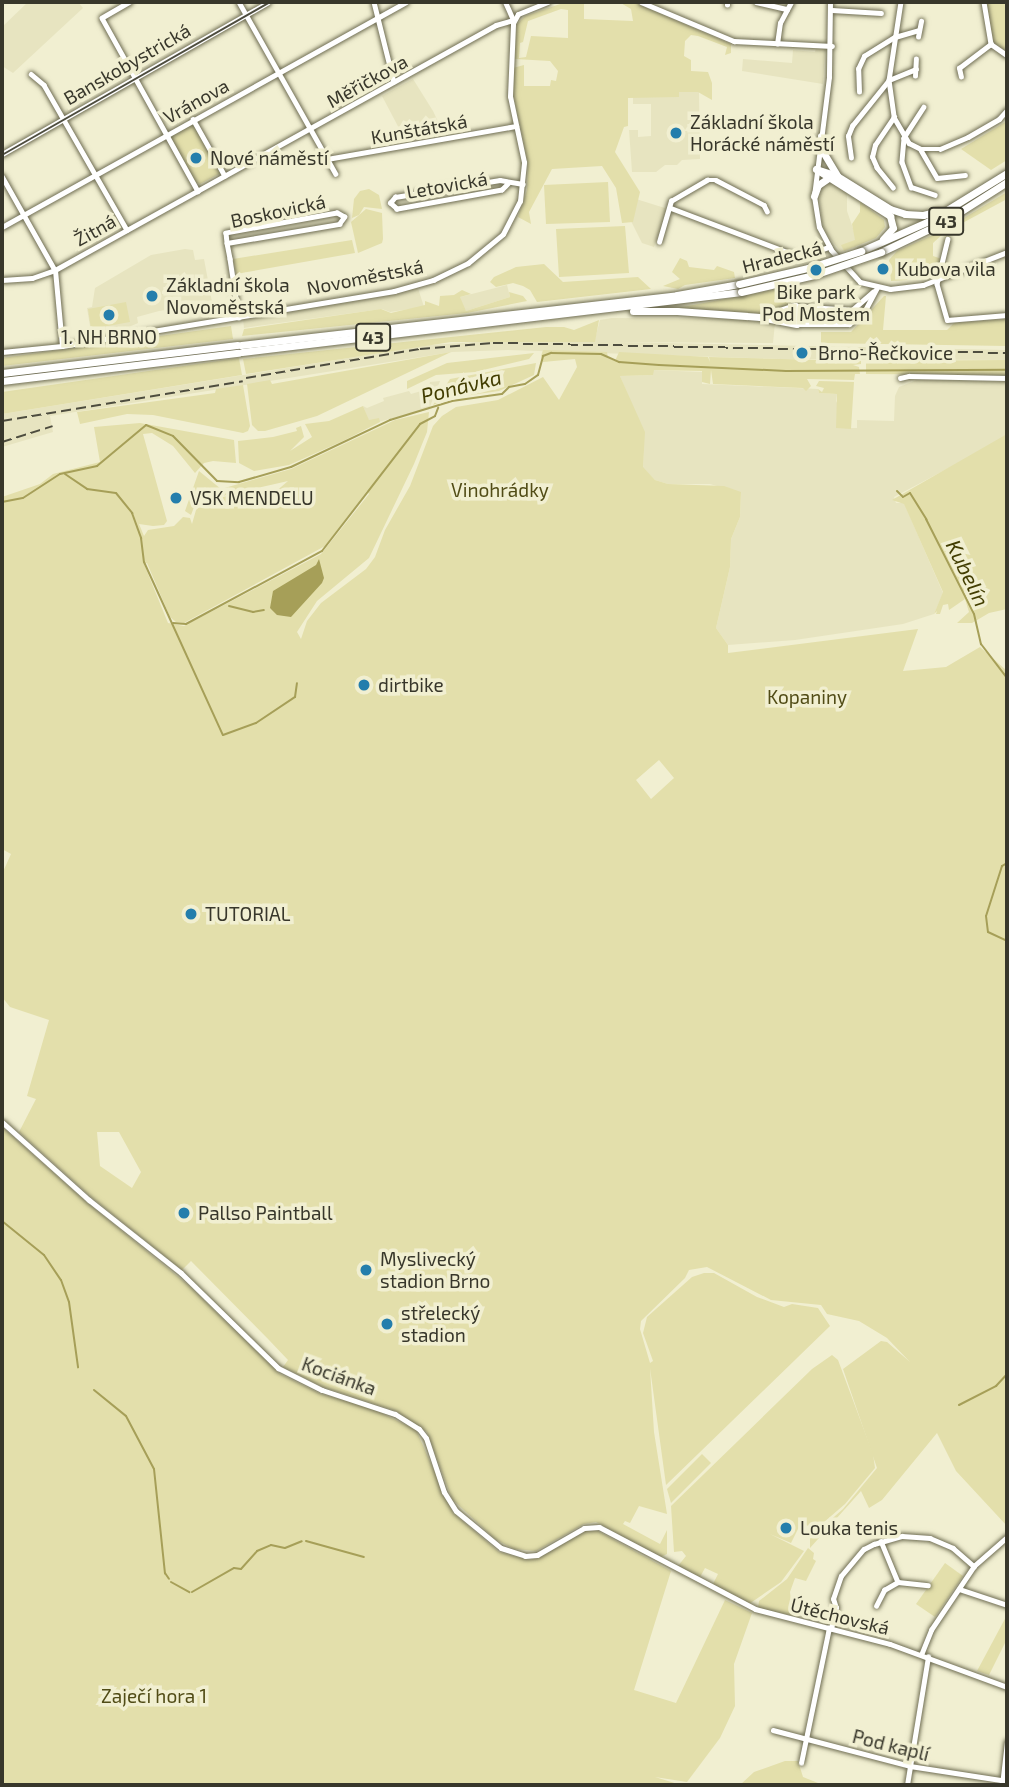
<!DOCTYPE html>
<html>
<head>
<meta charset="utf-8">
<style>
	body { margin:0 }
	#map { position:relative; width:1009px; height:1787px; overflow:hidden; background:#f1efd1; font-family:"Exo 2",sans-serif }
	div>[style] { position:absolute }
	.built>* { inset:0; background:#e7e4c0 }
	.green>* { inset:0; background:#e3dfab }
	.water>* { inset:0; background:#a69f58 }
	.stream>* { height:2px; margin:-1px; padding:0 1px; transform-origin:1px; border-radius:1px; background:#a69f58 }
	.roads { filter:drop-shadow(0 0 2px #6f6d53) drop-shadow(0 0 2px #6f6d53) }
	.minor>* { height:4.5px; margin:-2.25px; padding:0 2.25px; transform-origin:2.25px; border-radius:2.25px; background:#fff }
	.tertiary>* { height:5px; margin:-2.5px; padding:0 2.5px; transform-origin:2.5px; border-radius:2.5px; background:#fff }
	.trunk>* { height:7px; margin:-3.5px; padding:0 3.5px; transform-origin:3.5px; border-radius:3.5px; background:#fff }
	.tram>* { height:2px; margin:-1px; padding:0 1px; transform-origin:1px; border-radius:1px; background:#4e4d3f }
	.rail>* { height:2px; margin-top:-1px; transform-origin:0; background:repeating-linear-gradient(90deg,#4e4d3f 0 10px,transparent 0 15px) }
	.bridges { filter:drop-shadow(0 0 2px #6f6d53) drop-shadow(0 0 2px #6f6d53) }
	.trunk-bridge>* { height:7px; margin:-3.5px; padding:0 3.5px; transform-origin:3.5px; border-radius:3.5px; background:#fff }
	.dots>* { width:19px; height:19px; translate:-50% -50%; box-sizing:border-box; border:4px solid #f1efd1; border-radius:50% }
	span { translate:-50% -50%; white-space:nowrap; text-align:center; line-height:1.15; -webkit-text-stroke:7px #f1efd1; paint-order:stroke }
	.shield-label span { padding:2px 5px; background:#f1efd1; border:2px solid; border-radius:5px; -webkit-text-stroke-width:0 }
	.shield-label { font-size:18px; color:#38372b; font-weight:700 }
	.street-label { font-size:19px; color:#38372b }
	.poi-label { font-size:19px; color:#38372b }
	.left { translate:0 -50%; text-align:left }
	.park-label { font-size:19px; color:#514c16 }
	.water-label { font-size:21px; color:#423d01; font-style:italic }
	.frame { position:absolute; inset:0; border:4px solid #38372b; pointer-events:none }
</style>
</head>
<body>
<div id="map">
	<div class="built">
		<i style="clip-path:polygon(28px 2px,78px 2px,83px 8px,13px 73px,2px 66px,2px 27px)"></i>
		<i style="clip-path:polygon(816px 48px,825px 48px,823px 84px,742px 71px,743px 59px,792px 63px,793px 50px,815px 52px)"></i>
		<i style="clip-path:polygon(413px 79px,433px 111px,444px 134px,442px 136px,418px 140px,401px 132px,382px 96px)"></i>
		<i style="clip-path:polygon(679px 92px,699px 92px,700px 159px,682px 160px,677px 165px,665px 165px,656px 172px,632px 172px,629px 130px,638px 130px,638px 137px,651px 136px,651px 104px,633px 104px,633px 97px,678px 97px)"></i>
		<i style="clip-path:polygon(823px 183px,833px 184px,847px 193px,847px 211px,856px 237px,856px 247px,841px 252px,826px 233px,822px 223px,819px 191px)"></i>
		<i style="clip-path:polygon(636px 199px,668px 209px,654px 247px,642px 243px,631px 221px)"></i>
		<i style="clip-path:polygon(185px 249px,193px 250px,195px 260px,204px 259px,212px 302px,207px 303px,208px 308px,202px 309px,201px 304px,159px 311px,137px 317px,138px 323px,131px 326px,91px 332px,87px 308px,92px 307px,95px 288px,151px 255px)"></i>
		<i style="clip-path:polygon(507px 285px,510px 297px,466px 311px,461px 304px,460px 297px)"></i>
		<i style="clip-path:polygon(418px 288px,424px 307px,390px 312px,382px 309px,244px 328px,243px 319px)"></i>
		<i style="clip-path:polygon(612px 318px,755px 319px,775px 323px,773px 343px,614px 342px,1007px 350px,1007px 360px,781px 359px,508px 350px,452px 352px,50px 416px,53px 432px,2px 447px,2px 414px,429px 345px,508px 340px,594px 342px,600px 320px)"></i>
		<i style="clip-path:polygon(653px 370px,702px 372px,702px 384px,818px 389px,819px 393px,837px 394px,836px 401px,851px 428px,857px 428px,857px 420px,894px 421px,895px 396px,899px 387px,917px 380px,1007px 382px,1007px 437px,894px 497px,896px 503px,904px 503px,943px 593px,934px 614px,903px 624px,795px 640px,728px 645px,716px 628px,730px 567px,731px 539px,740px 517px,741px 493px,710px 484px,668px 484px,655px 480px,643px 468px,644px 433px,620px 376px,653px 375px)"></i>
		<i style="clip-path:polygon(440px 381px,429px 409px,370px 424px,363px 406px,367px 408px,384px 401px,383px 398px,409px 391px,411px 394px,428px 389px,430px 382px)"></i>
	</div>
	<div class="green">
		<i style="clip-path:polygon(evenodd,566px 2px,592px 2px,584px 4px,584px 19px,633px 21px,631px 9px,619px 2px,633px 2px,731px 44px,731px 53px,725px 55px,727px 47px,698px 36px,691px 35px,685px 41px,684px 56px,691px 60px,691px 71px,708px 72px,712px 83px,712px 100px,698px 92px,679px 92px,679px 97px,628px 98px,628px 126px,624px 127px,615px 152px,640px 192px,633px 222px,622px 223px,616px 188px,602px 166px,552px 169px,529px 212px,531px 224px,518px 217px,527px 190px,528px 163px,513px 93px,513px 68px,524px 65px,524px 86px,550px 86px,551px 80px,556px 81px,558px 71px,550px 61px,515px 59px,517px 24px,525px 16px,566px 2px,561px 9px,568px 10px,568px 38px,531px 36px,526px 57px,519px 58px,520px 43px,523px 42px,528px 21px,561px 9px)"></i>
		<i style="clip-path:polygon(987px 2px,1007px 2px,1007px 52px,992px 42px)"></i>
		<i style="clip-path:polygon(1007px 121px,1007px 160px,991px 170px,961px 149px)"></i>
		<i style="clip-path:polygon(193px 122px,221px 173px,200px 184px,195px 182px,168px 136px)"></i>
		<i style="clip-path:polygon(608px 182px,610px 222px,546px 224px,544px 185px)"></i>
		<i style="clip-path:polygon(369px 189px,379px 195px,382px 209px,364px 207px,359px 215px,352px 218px,354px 199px,360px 191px)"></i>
		<i style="clip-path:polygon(1007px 192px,1007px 199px,944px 233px,933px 243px,933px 256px,942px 259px,936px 272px,923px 276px,911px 273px,907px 280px,891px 281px,889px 260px,897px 251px,944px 230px)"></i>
		<i style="clip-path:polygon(860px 202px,884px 220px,885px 227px,876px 238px,844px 251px,841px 245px,855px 240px,852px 224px,860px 212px)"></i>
		<i style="clip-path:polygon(366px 209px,382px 213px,383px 239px,382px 243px,358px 253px,351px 222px)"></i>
		<i style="clip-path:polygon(625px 226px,629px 273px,559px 277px,556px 229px)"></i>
		<i style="clip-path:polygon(352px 240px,355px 253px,236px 274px,233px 259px)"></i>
		<i style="clip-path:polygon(680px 258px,687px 261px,689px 267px,714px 270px,717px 266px,734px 272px,735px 278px,685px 285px,678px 289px,663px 286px,680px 279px,672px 272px)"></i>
		<i style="clip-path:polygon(544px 264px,563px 282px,638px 277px,651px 289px,537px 302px,530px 290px,523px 286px,513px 283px,496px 287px,490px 282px,494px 277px,516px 267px)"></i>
		<i style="clip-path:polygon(789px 287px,792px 300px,788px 306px,763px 314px,677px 308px)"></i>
		<i style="clip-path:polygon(462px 290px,471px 294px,460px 297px,466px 311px,510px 297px,509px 292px,523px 296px,527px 301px,467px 313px,242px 336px,244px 329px,381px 309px,391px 313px,425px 305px,425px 301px,439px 306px,440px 296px,454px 295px)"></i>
		<i style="clip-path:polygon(884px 296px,886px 296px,883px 330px,947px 330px,954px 323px,1007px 319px,1007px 346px,821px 343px,821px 332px,851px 332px)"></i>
		<i style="clip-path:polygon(126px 302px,130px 322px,91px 329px,88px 309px)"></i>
		<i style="clip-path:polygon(801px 309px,844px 313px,857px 311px,859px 313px,846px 321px,813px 321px,797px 318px,796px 312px)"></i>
		<i style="clip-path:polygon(599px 320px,595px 342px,451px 342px,246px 374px,243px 359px,546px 327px,564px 327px,574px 330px)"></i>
		<i style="clip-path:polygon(231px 326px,233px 339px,2px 366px,2px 358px)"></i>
		<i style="clip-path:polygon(evenodd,543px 350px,607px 352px,608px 358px,615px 361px,619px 352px,708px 357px,710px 362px,709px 357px,861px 361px,861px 364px,853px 365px,859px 367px,860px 374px,855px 374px,854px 380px,807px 379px,811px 386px,806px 391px,803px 388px,713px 384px,711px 370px,710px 384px,702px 382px,702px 371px,654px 370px,653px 375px,620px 376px,645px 432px,643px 467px,655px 480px,668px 484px,724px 486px,741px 492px,740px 517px,731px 539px,730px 567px,716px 628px,728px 645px,728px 653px,918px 629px,903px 671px,946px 667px,980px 647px,1007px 671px,1007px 1526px,956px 1471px,937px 1433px,882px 1500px,869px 1508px,861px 1491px,810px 1548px,810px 1538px,843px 1509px,877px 1468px,843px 1369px,881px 1341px,887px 1342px,910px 1362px,887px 1338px,859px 1321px,827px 1314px,821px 1305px,771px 1300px,707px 1267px,689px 1270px,685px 1278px,641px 1321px,640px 1329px,650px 1363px,653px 1361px,643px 1333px,647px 1317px,692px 1277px,704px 1273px,714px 1273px,757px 1297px,784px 1307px,792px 1304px,818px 1308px,830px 1326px,666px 1485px,650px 1368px,654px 1432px,667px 1514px,639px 1506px,630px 1523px,625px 1521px,623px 1524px,660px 1544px,667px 1530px,667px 1554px,661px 1557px,596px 1522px,584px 1524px,536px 1551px,514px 1549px,495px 1539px,452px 1499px,427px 1432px,396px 1411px,323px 1387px,283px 1367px,288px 1360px,269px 1340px,191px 1261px,182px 1270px,90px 1196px,19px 1132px,36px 1099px,27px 1096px,49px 1020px,10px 1007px,2px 997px,2px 874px,11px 854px,2px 849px,2px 497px,40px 484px,53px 474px,100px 462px,94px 427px,140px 423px,234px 440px,236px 463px,213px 461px,204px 463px,195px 473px,173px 446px,152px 433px,143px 434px,167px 521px,164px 525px,153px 526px,139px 524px,144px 536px,148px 530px,174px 526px,183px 517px,190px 518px,192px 524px,196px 510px,205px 502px,238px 493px,274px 493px,288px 481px,196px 502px,191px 515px,185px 511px,199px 471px,221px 489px,291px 469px,395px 420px,429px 412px,427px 432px,414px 464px,369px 558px,317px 601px,297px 632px,301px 639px,307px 621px,321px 603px,366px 569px,375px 557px,385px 530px,410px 486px,433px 426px,442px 416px,456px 407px,498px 400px,543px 377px,559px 400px,577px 367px,575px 359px,543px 362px,541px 356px,543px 350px,367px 491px,369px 494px,321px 554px,184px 626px,168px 623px,144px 564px,147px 563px,170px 617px,176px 622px,184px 623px,325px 546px,367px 491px,543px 350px,659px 760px,674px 778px,651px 799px,636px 780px,659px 760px,543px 350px,97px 1132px,119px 1132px,141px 1172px,132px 1188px,100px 1166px,97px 1132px)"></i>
		<i style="clip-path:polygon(451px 352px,317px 416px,265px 431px,258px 431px,252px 425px,247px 384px,270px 380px,272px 384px)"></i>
		<i style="clip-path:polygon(534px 353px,529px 359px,475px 372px,436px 375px,407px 389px,407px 381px,447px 363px)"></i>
		<i style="clip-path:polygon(239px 358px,242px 375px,2px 414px,2px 392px)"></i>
		<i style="clip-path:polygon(1007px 360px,1007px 375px,866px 374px,866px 361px)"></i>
		<i style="clip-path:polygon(536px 363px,534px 375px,499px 391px,450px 398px,433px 405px,450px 379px)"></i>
		<i style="clip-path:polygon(819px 381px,854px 382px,851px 429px,836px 428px,837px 394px,819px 393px,818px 389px,822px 392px,824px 388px,816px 386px)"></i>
		<i style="clip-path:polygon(243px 385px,250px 426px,248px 431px,243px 433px,153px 415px,127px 414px,80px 424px,77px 412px,215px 393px,216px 389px)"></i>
		<i style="clip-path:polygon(363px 406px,369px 420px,379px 418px,380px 422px,345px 440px,289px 465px,254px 471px,239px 463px,238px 441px,273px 437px,297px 431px,296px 428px,301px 426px,304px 437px,290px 451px,312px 437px,305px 424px,329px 421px)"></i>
		<i style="clip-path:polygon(1007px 434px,1007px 609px,989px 613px,972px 623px,957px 623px,969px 612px,965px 599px,949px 610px,948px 604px,943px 605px,940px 614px,936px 614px,937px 611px,934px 614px,943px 592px,904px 504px,892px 500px)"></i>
		<i style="clip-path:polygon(2px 1127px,85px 1201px,187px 1284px,280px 1374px,321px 1394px,371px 1408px,416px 1430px,453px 1513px,499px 1552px,529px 1560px,539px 1558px,587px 1530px,596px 1530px,671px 1571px,634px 1690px,676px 1703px,725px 1600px,752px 1613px,734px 1664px,735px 1706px,720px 1738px,687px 1782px,655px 1777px,681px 1785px,2px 1785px)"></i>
		<i style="clip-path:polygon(832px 1355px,838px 1360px,873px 1454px,875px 1468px,845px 1504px,816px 1529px,801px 1523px,791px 1543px,770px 1534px,804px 1551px,781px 1582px,749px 1604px,713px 1584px,718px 1574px,705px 1568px,700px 1577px,678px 1566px,686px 1556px,682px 1551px,674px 1552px,671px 1506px,812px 1369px)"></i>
		<i style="clip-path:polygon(702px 1454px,711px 1463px,671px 1503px,667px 1489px)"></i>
		<i style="clip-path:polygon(808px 1548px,814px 1553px,813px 1559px,816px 1561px,806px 1581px,795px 1578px,790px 1592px,792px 1610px,799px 1617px,758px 1608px,759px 1601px,787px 1579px)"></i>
		<i style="clip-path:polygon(945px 1563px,963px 1576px,935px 1617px,916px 1604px)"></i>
		<i style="clip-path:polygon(1007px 1615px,1007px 1639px,989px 1675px,977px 1671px)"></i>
		<i style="clip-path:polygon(785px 1761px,798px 1761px,803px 1777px,823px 1785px,740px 1785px,754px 1772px)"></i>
	</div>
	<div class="water">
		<i style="clip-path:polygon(319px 559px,324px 578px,322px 583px,291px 617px,277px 615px,270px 608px,273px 591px,316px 565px)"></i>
	</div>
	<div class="stream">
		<i style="left:65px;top:474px;width:27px;rotate:34deg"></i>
		<i style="left:87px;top:489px;width:29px;rotate:8deg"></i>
		<i style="left:116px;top:493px;width:26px;rotate:51deg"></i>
		<i style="left:132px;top:513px;width:27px;rotate:70deg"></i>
		<i style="left:141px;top:538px;width:24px;rotate:83deg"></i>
		<i style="left:144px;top:562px;width:190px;rotate:65.5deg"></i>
		<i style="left:223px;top:735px;width:35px;rotate:-20deg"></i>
		<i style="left:256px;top:723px;width:47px;rotate:-33.7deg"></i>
		<i style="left:295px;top:697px;width:14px;rotate:-82deg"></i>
		<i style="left:897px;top:491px;width:8px;rotate:45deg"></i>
		<i style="left:903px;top:497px;width:8px;rotate:-30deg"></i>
		<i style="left:910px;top:493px;width:31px;rotate:58deg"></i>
		<i style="left:926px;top:519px;width:106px;rotate:63.2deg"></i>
		<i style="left:974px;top:614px;width:31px;rotate:77deg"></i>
		<i style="left:981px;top:644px;width:43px;rotate:52.6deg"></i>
		<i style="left:2px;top:502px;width:21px;rotate:-11deg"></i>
		<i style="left:23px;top:498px;width:44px;rotate:-33deg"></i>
		<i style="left:60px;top:474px;width:38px;rotate:-12deg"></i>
		<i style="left:97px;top:466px;width:64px;rotate:-39.9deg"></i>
		<i style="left:146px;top:425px;width:29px;rotate:22deg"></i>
		<i style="left:173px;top:436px;width:63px;rotate:45.6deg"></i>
		<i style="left:217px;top:481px;width:22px;rotate:3deg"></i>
		<i style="left:239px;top:482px;width:54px;rotate:-16.1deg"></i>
		<i style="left:291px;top:467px;width:110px;rotate:-25.4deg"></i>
		<i style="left:390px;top:420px;width:65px;rotate:-17deg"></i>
		<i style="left:452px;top:401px;width:50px;rotate:-8deg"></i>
		<i style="left:502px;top:394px;width:10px;rotate:-45deg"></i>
		<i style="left:509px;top:387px;width:16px;rotate:-11deg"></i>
		<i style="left:525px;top:384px;width:16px;rotate:-35deg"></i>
		<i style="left:538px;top:375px;width:20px;rotate:-75deg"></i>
		<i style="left:543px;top:356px;width:9px;rotate:-21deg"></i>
		<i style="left:551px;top:353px;width:50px;rotate:1.1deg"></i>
		<i style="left:601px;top:354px;width:20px;rotate:24deg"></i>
		<i style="left:619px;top:362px;width:40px;rotate:4.3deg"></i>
		<i style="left:659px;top:365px;width:127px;rotate:2.7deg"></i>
		<i style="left:786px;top:371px;width:221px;rotate:-0.3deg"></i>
		<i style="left:229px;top:606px;width:25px;rotate:14deg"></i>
		<i style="left:253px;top:612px;width:11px;rotate:-10deg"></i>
		<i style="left:173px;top:623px;width:13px;rotate:4deg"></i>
		<i style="left:186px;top:624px;width:154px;rotate:-28.2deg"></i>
		<i style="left:322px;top:551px;width:160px;rotate:-52.3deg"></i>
		<i style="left:420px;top:424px;width:17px;rotate:-28deg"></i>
		<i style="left:435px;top:416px;width:9px;rotate:-69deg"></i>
		<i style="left:1007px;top:863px;width:6px;rotate:149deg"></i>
		<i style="left:1002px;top:866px;width:52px;rotate:107.7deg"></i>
		<i style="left:986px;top:916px;width:16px;rotate:83deg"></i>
		<i style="left:988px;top:932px;width:21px;rotate:25deg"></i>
		<i style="left:2px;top:1221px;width:54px;rotate:39deg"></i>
		<i style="left:44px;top:1255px;width:30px;rotate:56deg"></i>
		<i style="left:61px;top:1280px;width:23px;rotate:70deg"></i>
		<i style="left:69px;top:1302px;width:66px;rotate:82.1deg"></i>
		<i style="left:94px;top:1390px;width:41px;rotate:39.1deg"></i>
		<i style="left:126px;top:1416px;width:60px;rotate:62.2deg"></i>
		<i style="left:154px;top:1469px;width:105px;rotate:84deg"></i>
		<i style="left:165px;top:1573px;width:7px;rotate:56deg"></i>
		<i style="left:959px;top:1405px;width:42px;rotate:-27.2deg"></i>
		<i style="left:996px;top:1386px;width:16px;rotate:-47deg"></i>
		<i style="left:306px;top:1541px;width:60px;rotate:15.4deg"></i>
		<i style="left:171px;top:1582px;width:21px;rotate:29deg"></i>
		<i style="left:192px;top:1592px;width:48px;rotate:-29.7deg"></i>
		<i style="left:234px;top:1568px;width:7px;rotate:8deg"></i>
		<i style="left:241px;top:1569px;width:24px;rotate:-48deg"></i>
		<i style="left:257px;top:1551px;width:15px;rotate:-23deg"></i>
		<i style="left:271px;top:1545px;width:14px;rotate:12deg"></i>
		<i style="left:285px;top:1548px;width:18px;rotate:-22deg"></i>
	</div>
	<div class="roads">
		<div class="minor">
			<i style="left:130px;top:2px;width:32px;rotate:150deg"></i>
			<i style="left:102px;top:18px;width:198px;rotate:61deg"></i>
			<i style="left:239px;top:2px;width:197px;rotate:60.6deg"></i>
			<i style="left:374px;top:2px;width:82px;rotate:76deg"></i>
			<i style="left:641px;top:2px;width:101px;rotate:22.8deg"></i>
			<i style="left:734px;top:41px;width:98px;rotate:2.9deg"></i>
			<i style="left:756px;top:2px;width:32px;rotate:13deg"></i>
			<i style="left:901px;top:2px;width:79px;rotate:98.7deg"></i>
			<i style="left:889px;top:80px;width:37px;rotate:82deg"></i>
			<i style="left:894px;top:117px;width:30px;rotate:60deg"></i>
			<i style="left:909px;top:143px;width:13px;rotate:27deg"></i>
			<i style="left:921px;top:149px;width:19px"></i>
			<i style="left:940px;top:149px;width:30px;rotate:-23deg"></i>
			<i style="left:968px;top:137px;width:36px;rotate:-30deg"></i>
			<i style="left:999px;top:119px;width:12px;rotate:-48deg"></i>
			<i style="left:984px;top:2px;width:43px;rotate:80.5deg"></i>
			<i style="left:991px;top:44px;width:19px;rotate:35deg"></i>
			<i style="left:727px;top:5px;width:3px;rotate:-90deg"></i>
			<i style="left:832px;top:10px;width:49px;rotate:3.5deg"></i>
			<i style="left:918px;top:37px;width:16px;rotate:-79deg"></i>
			<i style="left:777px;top:44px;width:21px;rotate:-82deg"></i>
			<i style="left:780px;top:23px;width:24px;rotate:-62deg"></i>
			<i style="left:31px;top:74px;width:17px;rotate:40deg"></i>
			<i style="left:44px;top:85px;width:167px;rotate:60.2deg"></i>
			<i style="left:915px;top:76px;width:17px;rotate:-87deg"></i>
			<i style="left:961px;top:77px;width:9px;rotate:-103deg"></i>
			<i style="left:959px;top:68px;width:40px;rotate:-37deg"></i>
			<i style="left:859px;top:92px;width:23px;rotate:-92deg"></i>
			<i style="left:858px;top:69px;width:14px;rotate:-65deg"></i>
			<i style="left:864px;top:56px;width:36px;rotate:-32deg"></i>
			<i style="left:895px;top:37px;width:25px;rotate:-16deg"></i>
			<i style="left:924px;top:107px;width:37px;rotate:123deg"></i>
			<i style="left:904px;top:138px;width:24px;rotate:95deg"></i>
			<i style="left:902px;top:162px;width:27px;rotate:70deg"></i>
			<i style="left:911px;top:187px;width:25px;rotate:18deg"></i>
			<i style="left:193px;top:119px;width:65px;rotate:60.7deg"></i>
			<i style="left:921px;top:150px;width:32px;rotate:60deg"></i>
			<i style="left:937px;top:178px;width:28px;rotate:-6deg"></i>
			<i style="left:851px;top:158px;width:22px;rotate:-98deg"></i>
			<i style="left:848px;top:136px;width:11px;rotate:-68deg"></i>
			<i style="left:852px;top:126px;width:59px;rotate:-51.2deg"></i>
			<i style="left:889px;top:80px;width:29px;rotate:-22deg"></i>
			<i style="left:327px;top:159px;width:192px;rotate:-9.9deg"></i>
			<i style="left:2px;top:176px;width:108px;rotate:60.6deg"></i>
			<i style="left:55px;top:270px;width:504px;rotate:-29.05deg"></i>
			<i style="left:496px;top:25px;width:18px;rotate:-16deg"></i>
			<i style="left:513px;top:20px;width:20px;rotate:-114deg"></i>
			<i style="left:508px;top:184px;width:8px;rotate:135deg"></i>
			<i style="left:502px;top:190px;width:107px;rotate:169.7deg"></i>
			<i style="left:397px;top:209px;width:9px;rotate:-139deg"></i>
			<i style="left:390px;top:203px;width:8px;rotate:-50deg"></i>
			<i style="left:395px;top:197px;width:106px;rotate:-9.2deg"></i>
			<i style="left:500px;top:180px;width:23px;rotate:10deg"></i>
			<i style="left:893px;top:188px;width:26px;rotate:-129deg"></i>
			<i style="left:877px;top:168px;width:12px;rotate:-114deg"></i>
			<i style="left:872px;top:157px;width:12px;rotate:-76deg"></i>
			<i style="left:875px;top:145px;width:34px;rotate:-56deg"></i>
			<i style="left:671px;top:208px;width:138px;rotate:20.8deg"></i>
			<i style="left:800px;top:257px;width:31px;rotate:-19deg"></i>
			<i style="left:2px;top:227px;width:462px;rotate:-29.1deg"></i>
			<i style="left:948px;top:239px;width:46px;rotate:103.7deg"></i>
			<i style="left:937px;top:284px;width:37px;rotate:74deg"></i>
			<i style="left:947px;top:320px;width:60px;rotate:-4.8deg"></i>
			<i style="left:659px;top:242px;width:43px;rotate:-73.7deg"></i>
			<i style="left:671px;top:201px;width:42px;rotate:-30.3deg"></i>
			<i style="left:707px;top:180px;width:9px"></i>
			<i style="left:716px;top:180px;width:54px;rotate:27.5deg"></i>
			<i style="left:764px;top:205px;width:7px;rotate:63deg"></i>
			<i style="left:227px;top:243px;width:114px;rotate:-9.6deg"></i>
			<i style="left:339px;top:224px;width:9px;rotate:-54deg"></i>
			<i style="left:344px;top:217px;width:8px;rotate:-150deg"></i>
			<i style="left:337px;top:213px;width:113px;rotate:169.8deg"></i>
			<i style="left:226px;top:233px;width:10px;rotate:84deg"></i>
			<i style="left:227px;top:243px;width:16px;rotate:79deg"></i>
			<i style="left:230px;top:259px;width:59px;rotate:81.2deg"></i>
			<i style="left:795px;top:323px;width:17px;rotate:-90deg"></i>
			<i style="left:795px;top:306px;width:57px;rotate:4deg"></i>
			<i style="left:852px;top:310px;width:28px;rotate:-41deg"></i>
			<i style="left:900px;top:378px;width:9px;rotate:-13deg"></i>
			<i style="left:909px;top:376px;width:98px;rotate:1.2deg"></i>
			<i style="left:881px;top:1541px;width:44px;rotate:67.5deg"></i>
			<i style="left:959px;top:1589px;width:51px;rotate:18.4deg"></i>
			<i style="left:876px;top:1606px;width:18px;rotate:-63deg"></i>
			<i style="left:884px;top:1590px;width:16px;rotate:-30deg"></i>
			<i style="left:898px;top:1582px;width:30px;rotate:6deg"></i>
			<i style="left:831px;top:1629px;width:22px;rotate:-77deg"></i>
			<i style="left:836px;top:1608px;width:9px;rotate:-108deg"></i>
			<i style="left:833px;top:1599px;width:24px;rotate:-71deg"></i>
			<i style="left:841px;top:1576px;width:35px;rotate:-50deg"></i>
			<i style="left:864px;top:1549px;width:11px;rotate:-27deg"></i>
			<i style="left:874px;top:1544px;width:29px;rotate:-16deg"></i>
			<i style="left:902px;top:1536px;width:28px;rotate:4deg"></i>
			<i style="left:930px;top:1538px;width:25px;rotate:23deg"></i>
			<i style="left:953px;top:1548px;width:28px;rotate:41deg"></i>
			<i style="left:921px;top:1655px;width:27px;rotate:-68deg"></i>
			<i style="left:931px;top:1630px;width:77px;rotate:-56.1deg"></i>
			<i style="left:974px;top:1566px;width:44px;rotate:-41.3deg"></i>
			<i style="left:773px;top:1730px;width:142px;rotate:14.7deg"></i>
			<i style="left:910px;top:1766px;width:98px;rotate:8.8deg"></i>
			<i style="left:801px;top:1763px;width:138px;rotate:-78.3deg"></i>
			<i style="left:907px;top:1785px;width:130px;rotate:-80.7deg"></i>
			<i style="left:1002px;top:1785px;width:43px;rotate:-83.4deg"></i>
		</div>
		<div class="tertiary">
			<i style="left:830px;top:2px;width:75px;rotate:90.8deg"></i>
			<i style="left:829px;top:77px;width:120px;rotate:97.2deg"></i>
			<i style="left:814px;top:196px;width:31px;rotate:81deg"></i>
			<i style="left:819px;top:227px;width:26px;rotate:62deg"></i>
			<i style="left:831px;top:250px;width:43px;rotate:47.8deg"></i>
			<i style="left:860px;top:282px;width:31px;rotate:13deg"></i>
			<i style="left:890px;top:289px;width:33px;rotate:-7deg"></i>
			<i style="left:923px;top:285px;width:90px;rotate:-21.4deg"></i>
			<i style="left:2px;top:154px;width:306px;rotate:-29.7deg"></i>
			<i style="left:2px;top:280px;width:30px;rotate:-4deg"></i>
			<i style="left:32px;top:278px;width:24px;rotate:-19deg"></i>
			<i style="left:55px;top:270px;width:76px;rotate:84.7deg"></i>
			<i style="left:796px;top:324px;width:53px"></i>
			<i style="left:849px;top:324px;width:19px;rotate:-39deg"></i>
			<i style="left:864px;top:312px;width:27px;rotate:-62deg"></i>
			<i style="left:2px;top:352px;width:60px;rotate:-5.7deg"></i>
			<i style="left:62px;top:346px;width:337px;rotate:-9.4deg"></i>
			<i style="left:394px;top:291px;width:41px;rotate:-15.8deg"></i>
			<i style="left:433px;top:280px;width:39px;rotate:-26deg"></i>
			<i style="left:468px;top:263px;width:45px;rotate:-39.6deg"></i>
			<i style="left:503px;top:234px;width:37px;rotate:-63deg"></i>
			<i style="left:520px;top:201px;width:39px;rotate:-84deg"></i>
			<i style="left:524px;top:162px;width:67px;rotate:-102deg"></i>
			<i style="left:510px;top:96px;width:73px;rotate:-87.6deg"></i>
			<i style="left:513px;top:23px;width:10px;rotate:-61deg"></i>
			<i style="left:518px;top:14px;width:32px;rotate:-22deg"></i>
			<i style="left:2px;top:1122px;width:117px;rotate:41.9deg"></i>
			<i style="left:89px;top:1200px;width:117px;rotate:38.4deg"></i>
			<i style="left:181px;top:1273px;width:136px;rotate:44.4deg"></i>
			<i style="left:278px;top:1368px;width:49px;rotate:26.6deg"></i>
			<i style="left:322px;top:1390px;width:77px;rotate:18.2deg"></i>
			<i style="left:395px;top:1414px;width:28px;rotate:32deg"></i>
			<i style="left:419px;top:1429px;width:11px;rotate:52deg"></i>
			<i style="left:426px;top:1438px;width:57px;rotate:71.6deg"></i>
			<i style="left:444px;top:1492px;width:22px;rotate:58deg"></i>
			<i style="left:456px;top:1511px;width:58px;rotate:39.4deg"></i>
			<i style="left:501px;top:1548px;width:25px;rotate:18deg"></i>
			<i style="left:525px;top:1556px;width:12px;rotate:-5deg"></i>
			<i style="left:537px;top:1555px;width:54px;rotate:-29.9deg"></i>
			<i style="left:584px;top:1528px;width:15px;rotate:-4deg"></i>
			<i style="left:599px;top:1527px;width:176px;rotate:27.7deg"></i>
			<i style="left:755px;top:1609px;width:139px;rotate:14.5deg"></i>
			<i style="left:890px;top:1644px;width:125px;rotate:20.2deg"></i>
		</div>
		<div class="trunk">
			<i style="left:821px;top:136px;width:16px;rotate:83deg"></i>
			<i style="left:823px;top:152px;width:27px;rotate:59deg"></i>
			<i style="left:816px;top:169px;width:22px;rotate:18deg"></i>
			<i style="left:837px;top:176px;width:62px;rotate:31.9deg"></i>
			<i style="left:890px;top:209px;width:16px;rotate:18deg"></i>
			<i style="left:905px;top:214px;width:18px;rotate:3deg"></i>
			<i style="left:923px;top:215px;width:16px;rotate:-14deg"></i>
			<i style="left:816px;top:169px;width:88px;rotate:32.4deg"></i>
			<i style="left:890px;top:216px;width:12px;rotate:76deg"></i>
			<i style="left:893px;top:228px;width:15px;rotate:132deg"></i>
			<i style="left:814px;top:196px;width:12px;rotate:-70deg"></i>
			<i style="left:818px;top:185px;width:11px;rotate:-34deg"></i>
			<i style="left:861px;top:251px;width:74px;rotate:-23.8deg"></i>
			<i style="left:929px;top:221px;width:92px;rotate:-31.6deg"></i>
			<i style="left:881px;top:252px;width:70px;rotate:-25.5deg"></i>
			<i style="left:944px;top:222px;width:75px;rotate:-32.4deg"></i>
			<i style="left:633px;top:311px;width:44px"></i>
			<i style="left:677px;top:311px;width:83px;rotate:4.1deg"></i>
			<i style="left:760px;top:317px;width:37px;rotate:11deg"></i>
			<i style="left:761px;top:317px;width:36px;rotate:-18deg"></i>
			<i style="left:241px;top:345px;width:439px;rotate:-6.5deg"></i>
			<i style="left:677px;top:295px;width:63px;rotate:-10.1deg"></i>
			<i style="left:242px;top:352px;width:503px;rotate:-6.86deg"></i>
			<i style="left:2px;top:373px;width:237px;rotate:-6.8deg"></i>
			<i style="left:2px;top:381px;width:238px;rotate:-6.8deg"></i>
		</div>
	</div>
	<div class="tram">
		<i style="left:2px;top:155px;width:309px;rotate:-29.7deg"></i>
	</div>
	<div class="rail">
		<i style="left:246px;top:378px;width:176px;rotate:-9.5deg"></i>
		<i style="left:420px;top:349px;width:73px;rotate:-4.7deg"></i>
		<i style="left:493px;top:343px;width:514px;rotate:1.11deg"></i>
		<i style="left:2px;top:421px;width:244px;rotate:-9.4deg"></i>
		<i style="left:2px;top:442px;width:53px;rotate:-17.4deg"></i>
	</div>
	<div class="bridges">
		<div class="trunk-bridge">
			<i style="left:739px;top:284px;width:71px;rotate:-13.1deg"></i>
			<i style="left:808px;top:268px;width:56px;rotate:-17.8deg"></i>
			<i style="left:741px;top:292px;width:75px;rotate:-13.1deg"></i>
			<i style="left:814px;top:275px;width:71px;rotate:-18.9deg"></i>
		</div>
	</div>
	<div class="dots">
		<i style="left:676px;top:133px;background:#247eac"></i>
		<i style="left:196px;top:158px;background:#247eac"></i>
		<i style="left:883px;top:269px;background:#247eac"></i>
		<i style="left:816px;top:270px;background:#247eac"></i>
		<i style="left:152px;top:296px;background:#247eac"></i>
		<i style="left:109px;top:315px;background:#247eac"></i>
		<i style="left:802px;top:353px;background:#247eac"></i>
		<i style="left:176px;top:498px;background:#247eac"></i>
		<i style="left:364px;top:685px;background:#247eac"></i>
		<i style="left:191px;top:914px;background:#247eac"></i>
		<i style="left:184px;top:1213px;background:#247eac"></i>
		<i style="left:366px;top:1270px;background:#247eac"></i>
		<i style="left:387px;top:1324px;background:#247eac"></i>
		<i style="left:786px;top:1528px;background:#247eac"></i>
	</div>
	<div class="shield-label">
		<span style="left:946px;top:221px">43</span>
		<span style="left:373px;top:337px">43</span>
	</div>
	<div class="street-label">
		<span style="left:127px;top:64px;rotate:-30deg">Banskobystrická</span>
		<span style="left:367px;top:81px;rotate:-29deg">Měřičkova</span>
		<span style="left:196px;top:101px;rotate:-29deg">Vránova</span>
		<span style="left:419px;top:129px;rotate:-10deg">Kunštátská</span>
		<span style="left:447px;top:185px;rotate:-10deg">Letovická</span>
		<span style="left:278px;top:211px;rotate:-12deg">Boskovická</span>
		<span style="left:95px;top:230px;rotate:-29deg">Žitná</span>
		<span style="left:782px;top:257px;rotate:-14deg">Hradecká</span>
		<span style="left:365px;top:277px;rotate:-11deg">Novoměstská</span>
		<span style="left:339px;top:1376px;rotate:20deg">Kociánka</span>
		<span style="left:840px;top:1616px;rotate:14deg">Útěchovská</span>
		<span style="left:891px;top:1745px;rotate:14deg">Pod kaplí</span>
	</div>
	<div class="poi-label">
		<span class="left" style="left:690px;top:133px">Základní škola<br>Horácké náměstí</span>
		<span class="left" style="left:210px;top:158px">Nové náměstí</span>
		<span class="left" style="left:897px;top:269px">Kubova vila</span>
		<span class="left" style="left:166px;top:296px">Základní škola<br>Novoměstská</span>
		<span style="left:816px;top:303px">Bike park<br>Pod Mostem</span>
		<span style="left:109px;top:337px">1. NH BRNO</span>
		<span class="left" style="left:818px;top:353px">Brno-Řečkovice</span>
		<span class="left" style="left:190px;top:498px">VSK MENDELU</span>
		<span class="left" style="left:378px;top:685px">dirtbike</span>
		<span class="left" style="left:205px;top:914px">TUTORIAL</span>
		<span class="left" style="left:198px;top:1213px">Pallso Paintball</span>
		<span class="left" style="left:380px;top:1270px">Myslivecký<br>stadion Brno</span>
		<span class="left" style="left:401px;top:1324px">střelecký<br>stadion</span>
		<span class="left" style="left:800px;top:1528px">Louka tenis</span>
	</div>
	<div class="park-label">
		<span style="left:500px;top:490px">Vinohrádky</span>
		<span style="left:807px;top:697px">Kopaniny</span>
		<span style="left:154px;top:1696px">Zaječí hora 1</span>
	</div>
	<div class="water-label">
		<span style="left:461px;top:386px;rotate:-14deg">Ponávka</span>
		<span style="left:968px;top:573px;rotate:64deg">Kubelín</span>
	</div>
	<div class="frame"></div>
</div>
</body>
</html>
